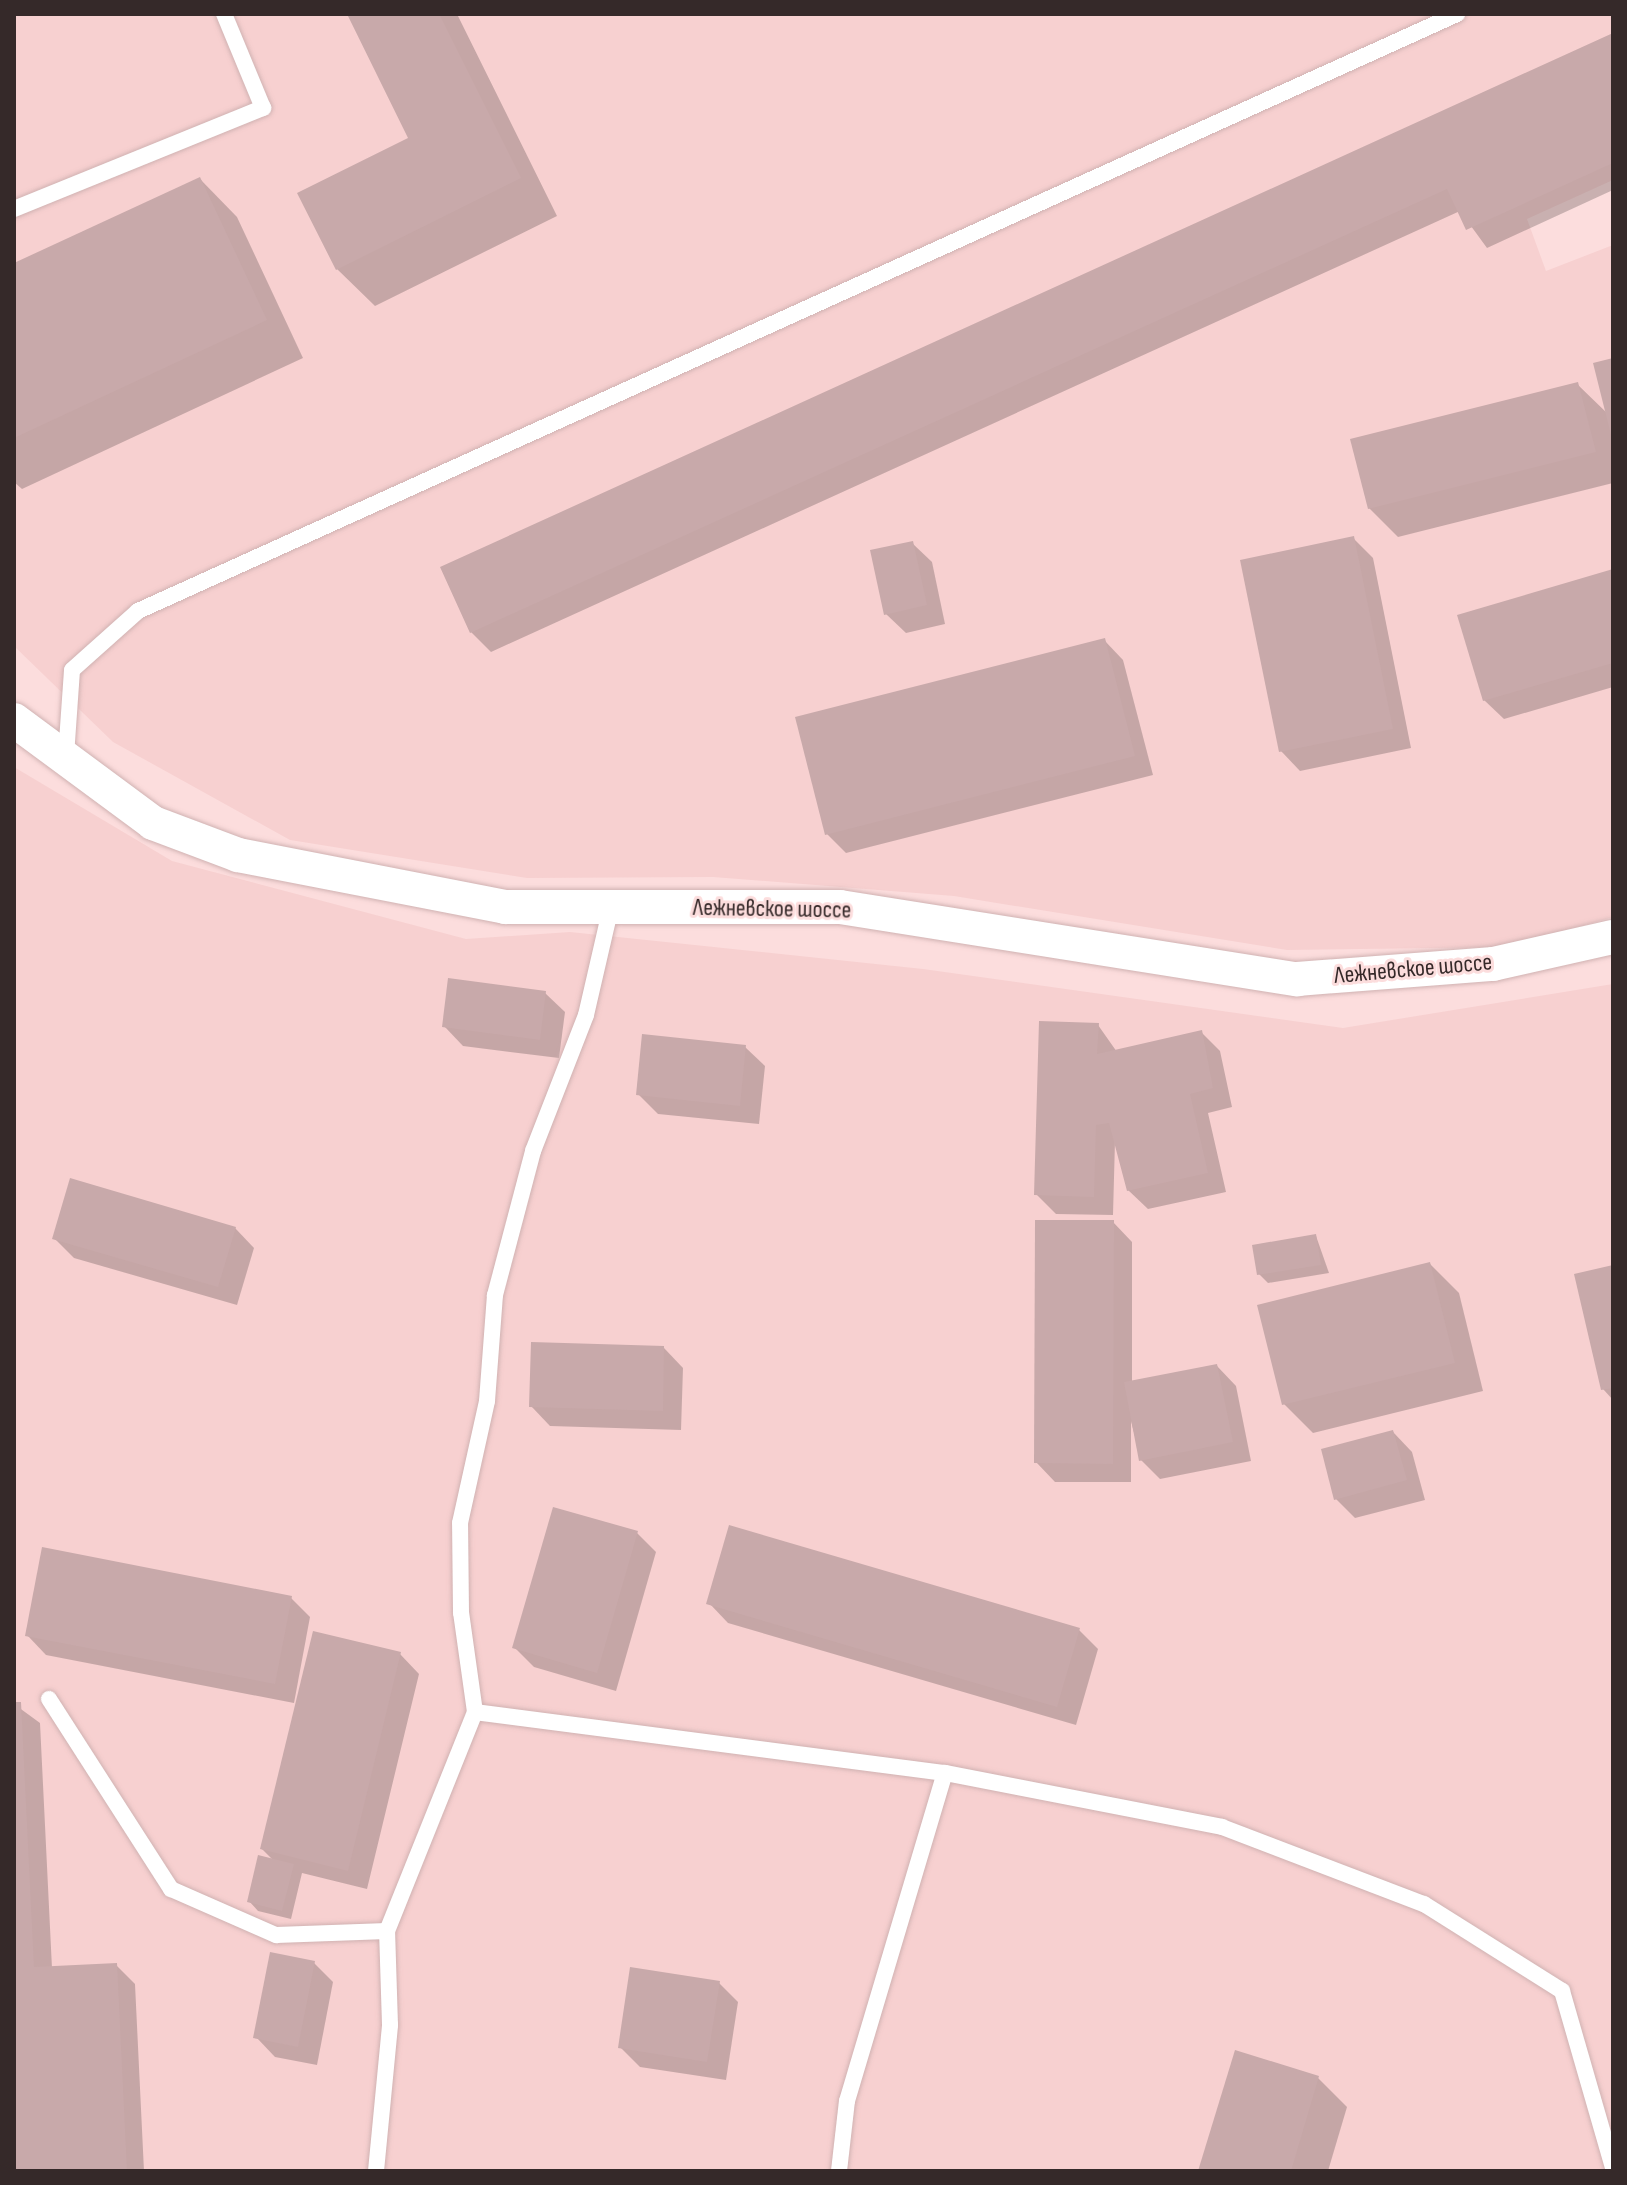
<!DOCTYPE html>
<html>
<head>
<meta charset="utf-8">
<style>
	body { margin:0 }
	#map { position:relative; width:1627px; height:2185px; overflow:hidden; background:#fcdddd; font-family:"Sofia Sans Condensed",sans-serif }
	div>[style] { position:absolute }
	.built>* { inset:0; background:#f7d0d0 }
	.shadow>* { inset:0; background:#0003 }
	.building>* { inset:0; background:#c8a9aa }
	.roads { filter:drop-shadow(0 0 2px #d0b2b2) drop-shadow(0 0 2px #d0b2b2) }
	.service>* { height:16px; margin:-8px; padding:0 8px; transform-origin:8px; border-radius:8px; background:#fff }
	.minor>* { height:34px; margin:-17px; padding:0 17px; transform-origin:17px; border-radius:17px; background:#fff }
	span { translate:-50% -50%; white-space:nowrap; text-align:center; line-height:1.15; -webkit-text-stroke:6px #fcdddd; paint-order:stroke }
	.street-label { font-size:24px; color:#352929 }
	.frame { position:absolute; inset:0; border:16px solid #352929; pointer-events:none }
</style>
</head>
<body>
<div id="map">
	<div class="built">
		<i style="clip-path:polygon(14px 14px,1613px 14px,1613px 180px,1527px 219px,1546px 271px,1613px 245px,1613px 917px,1507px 947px,1287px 950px,954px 896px,713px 877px,527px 878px,290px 840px,113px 742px,14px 646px)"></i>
		<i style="clip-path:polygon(14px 767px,172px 861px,466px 939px,570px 932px,923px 969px,1343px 1028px,1613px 984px,1613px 2171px,14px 2171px)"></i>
	</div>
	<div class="shadow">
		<i style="clip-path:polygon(349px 14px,457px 14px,557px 216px,375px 306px,337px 269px,411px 139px)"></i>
		<i style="clip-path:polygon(1613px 35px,1613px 190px,1487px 248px,1460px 211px,491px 652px,471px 632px)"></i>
		<i style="clip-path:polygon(200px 179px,237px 217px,303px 358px,22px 489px,14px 482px,14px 265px)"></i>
		<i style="clip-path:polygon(1613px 360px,1613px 483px,1398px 537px,1369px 508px,1577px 384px,1608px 414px)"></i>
		<i style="clip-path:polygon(1354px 539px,1373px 558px,1411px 748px,1300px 771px,1281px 751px)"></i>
		<i style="clip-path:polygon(912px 543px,932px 562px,945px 624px,906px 633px,886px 614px)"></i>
		<i style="clip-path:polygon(1613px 571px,1613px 687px,1504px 719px,1484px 700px)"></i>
		<i style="clip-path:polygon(1104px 640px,1123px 660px,1153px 775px,846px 853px,827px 834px)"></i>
		<i style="clip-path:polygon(545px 993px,565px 1012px,559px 1058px,463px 1046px,444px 1026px)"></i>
		<i style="clip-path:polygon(1098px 1025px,1117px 1052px,1201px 1032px,1220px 1051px,1232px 1107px,1208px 1113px,1226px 1192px,1148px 1209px,1128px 1190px,1115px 1141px,1113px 1215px,1056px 1214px,1036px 1194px)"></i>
		<i style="clip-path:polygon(745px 1047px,765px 1066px,759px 1124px,658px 1114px,638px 1094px)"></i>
		<i style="clip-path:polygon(1113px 1222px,1132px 1242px,1132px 1382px,1217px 1366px,1236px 1386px,1251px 1461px,1160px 1479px,1141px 1460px,1131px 1421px,1131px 1482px,1055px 1482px,1036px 1462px)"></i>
		<i style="clip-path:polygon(235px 1228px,254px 1248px,237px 1305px,74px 1258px,54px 1238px)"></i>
		<i style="clip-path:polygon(1316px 1236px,1329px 1273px,1268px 1283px,1259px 1274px)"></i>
		<i style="clip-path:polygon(1430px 1264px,1459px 1293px,1483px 1391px,1313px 1433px,1284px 1404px)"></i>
		<i style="clip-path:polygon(1613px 1267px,1613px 1400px,1603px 1389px)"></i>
		<i style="clip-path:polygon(664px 1348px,683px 1368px,681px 1430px,550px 1426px,531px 1406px)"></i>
		<i style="clip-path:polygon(1393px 1432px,1412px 1452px,1425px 1500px,1355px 1518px,1336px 1499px)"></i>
		<i style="clip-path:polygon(637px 1533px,656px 1552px,616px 1691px,534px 1667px,514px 1647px)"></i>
		<i style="clip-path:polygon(291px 1598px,310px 1617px,294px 1703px,46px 1655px,27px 1635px)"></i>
		<i style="clip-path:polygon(709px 1603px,1079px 1630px,1098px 1649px,1076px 1725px,728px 1623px)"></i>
		<i style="clip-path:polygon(400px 1654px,419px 1674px,367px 1889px,302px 1873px,291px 1919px,258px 1911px,249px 1901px,274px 1861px,262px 1849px)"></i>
		<i style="clip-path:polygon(14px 1704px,40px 1723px,52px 1968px,116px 1965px,135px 1984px,144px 2171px,14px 2171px)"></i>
		<i style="clip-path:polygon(314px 1963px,333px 1982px,317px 2065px,275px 2057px,256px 2037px)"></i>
		<i style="clip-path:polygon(719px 1983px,738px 2002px,726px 2080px,640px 2067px,620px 2047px)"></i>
		<i style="clip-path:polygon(1236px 2053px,1318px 2078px,1347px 2107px,1328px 2171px,1201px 2171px)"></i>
	</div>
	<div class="building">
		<i style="clip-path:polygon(347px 14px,439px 14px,521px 178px,336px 270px,297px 193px,408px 138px)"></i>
		<i style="clip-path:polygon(1613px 33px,1613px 163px,1466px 230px,1447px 189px,470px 633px,440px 567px)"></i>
		<i style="clip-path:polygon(200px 177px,267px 320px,14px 438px,14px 263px)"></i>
		<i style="clip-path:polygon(1613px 358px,1613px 439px,1612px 439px,1593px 363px)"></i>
		<i style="clip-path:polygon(1578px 382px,1596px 452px,1368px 509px,1350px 439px)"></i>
		<i style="clip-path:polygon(1354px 536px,1393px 729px,1279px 752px,1240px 560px)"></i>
		<i style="clip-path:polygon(913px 541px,927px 605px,884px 615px,870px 550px)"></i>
		<i style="clip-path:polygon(1613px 569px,1613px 663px,1483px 701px,1457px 615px)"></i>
		<i style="clip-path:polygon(1105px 638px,1135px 756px,825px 835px,795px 717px)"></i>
		<i style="clip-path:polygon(448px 978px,546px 991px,540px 1040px,442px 1027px)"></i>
		<i style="clip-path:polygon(1039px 1021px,1099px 1023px,1097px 1054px,1202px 1030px,1213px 1088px,1190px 1094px,1208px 1173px,1127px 1191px,1109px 1123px,1096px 1125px,1094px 1197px,1034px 1195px)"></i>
		<i style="clip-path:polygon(642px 1034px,746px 1045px,740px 1106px,636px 1095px)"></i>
		<i style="clip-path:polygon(70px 1178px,236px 1227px,218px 1287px,52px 1239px)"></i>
		<i style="clip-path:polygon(1035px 1220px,1114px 1220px,1113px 1464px,1034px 1463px)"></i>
		<i style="clip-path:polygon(1316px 1234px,1321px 1265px,1257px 1275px,1252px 1245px)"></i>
		<i style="clip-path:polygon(1430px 1262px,1455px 1363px,1282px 1405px,1257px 1305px)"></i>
		<i style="clip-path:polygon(1613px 1265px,1613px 1388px,1601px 1390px,1574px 1274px)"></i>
		<i style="clip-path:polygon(531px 1342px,664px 1346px,663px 1411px,529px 1407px)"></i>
		<i style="clip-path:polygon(1217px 1364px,1233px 1442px,1139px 1461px,1124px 1382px)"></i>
		<i style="clip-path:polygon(1393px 1430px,1407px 1480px,1334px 1500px,1321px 1449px)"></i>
		<i style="clip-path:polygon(553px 1507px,638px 1531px,597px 1673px,512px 1648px)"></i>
		<i style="clip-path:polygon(729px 1525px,1080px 1628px,1057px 1707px,706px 1604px)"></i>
		<i style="clip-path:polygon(42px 1547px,292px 1596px,275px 1684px,25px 1636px)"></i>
		<i style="clip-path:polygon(313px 1631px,401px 1652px,348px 1871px,260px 1849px)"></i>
		<i style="clip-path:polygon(14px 1702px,21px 1702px,34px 1967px,117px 1963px,127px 2171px,14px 2171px)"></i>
		<i style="clip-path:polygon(258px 1855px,294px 1864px,282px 1911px,247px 1902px)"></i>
		<i style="clip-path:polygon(270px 1952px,315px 1961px,298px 2047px,253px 2038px)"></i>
		<i style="clip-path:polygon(630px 1967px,720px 1981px,707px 2062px,618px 2048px)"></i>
		<i style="clip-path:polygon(1235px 2050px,1319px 2076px,1291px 2171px,1198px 2171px)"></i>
	</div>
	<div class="roads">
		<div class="service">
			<i style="left:14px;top:209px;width:269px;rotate:-22.1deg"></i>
			<i style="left:263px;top:108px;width:102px;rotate:-112.5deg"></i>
			<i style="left:66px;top:756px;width:86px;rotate:-86deg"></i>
			<i style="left:72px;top:670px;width:89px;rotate:-41.8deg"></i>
			<i style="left:138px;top:611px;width:1448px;rotate:-24.35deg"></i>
			<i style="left:49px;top:1699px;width:226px;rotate:57.3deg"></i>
			<i style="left:171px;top:1889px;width:115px;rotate:23.7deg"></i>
			<i style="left:276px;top:1935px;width:111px;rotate:-2.1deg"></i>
			<i style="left:387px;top:1931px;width:236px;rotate:-68.1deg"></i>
			<i style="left:475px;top:1712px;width:474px;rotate:7.4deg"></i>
			<i style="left:945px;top:1773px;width:282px;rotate:11deg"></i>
			<i style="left:1222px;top:1827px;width:216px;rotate:20.9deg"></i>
			<i style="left:1424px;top:1904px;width:163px;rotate:32.2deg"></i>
			<i style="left:1562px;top:1991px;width:184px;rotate:73.9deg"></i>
			<i style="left:475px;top:1712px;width:100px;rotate:-98deg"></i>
			<i style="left:461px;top:1613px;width:90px;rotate:-90.6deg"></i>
			<i style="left:460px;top:1523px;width:125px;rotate:-77.5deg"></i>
			<i style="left:487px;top:1401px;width:106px;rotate:-85.7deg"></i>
			<i style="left:495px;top:1295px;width:149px;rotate:-75.2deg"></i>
			<i style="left:533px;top:1151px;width:146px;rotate:-68.7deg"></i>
			<i style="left:586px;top:1015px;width:111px;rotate:-77deg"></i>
			<i style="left:376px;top:2171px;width:147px;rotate:-84.5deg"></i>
			<i style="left:390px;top:2025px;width:94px;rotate:-91.8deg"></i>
			<i style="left:839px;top:2171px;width:70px;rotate:-83.5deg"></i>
			<i style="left:847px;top:2101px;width:342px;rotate:-73.4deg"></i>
		</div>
		<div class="minor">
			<i style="left:14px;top:720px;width:173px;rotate:36.5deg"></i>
			<i style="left:153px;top:823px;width:91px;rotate:20.6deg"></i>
			<i style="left:238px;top:855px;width:272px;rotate:11deg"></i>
			<i style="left:505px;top:907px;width:335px"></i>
			<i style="left:840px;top:907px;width:463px;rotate:9deg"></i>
			<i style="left:1297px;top:979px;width:197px;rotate:-4.4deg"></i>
			<i style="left:1493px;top:964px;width:123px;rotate:-12.7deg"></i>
		</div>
	</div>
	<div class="street-label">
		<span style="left:772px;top:909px;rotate:1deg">Лежневское шоссе</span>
		<span style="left:1413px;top:969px;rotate:-5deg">Лежневское шоссе</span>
	</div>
	<div class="frame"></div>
</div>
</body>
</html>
